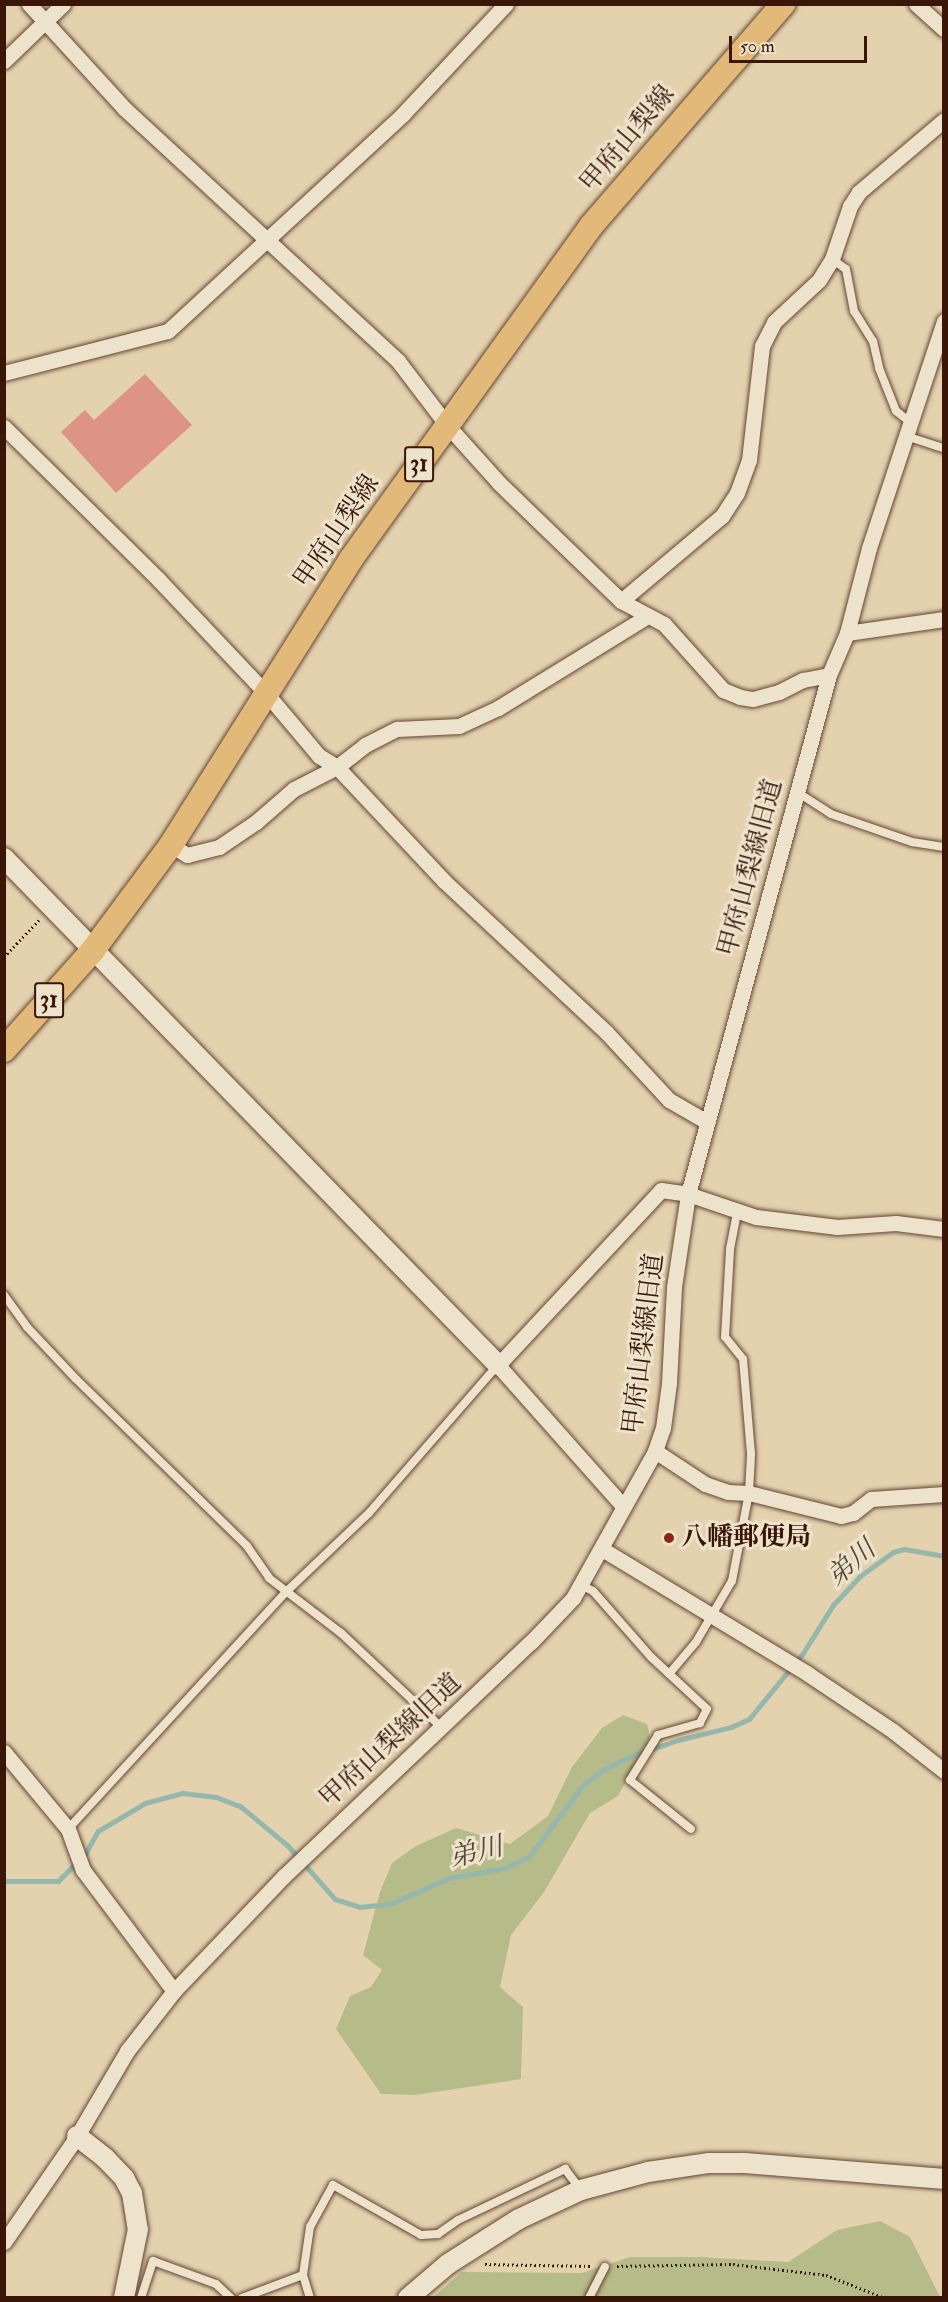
<!DOCTYPE html>
<html>
<head>
<meta charset="utf-8">
<style>
	body { margin:0 }
	#map { position:relative; width:948px; height:2302px; overflow:hidden; background:#e4d2af; font-family:"IM FELL Double Pica","Noto Serif JP",serif }
	div>[style] { position:absolute }
	.green>* { inset:0; background:#b6bb8a }
	.stream>* { height:5px; margin:-2.5px; padding:0 2.5px; transform-origin:2.5px; border-radius:2.5px; background:#95b7ac }
	.building>* { inset:0; background:#de9387 }
	.path>* { height:3px; margin-top:-1.5px; transform-origin:0; background:repeating-linear-gradient(90deg,#391608 0 1.5px,transparent 0 4.5px) }
	.roads { filter:drop-shadow(0 0 2px #644532) drop-shadow(0 0 2px #644532) }
	.service>* { height:8px; margin:-4px; padding:0 4px; transform-origin:4px; border-radius:4px; background:#ede2cb }
	.minor>* { height:15px; margin:-7.5px; padding:0 7.5px; transform-origin:7.5px; border-radius:7.5px; background:#ede2cb }
	.tertiary>* { height:20px; margin:-10px; padding:0 10px; transform-origin:10px; border-radius:10px; background:#ede2cb }
	.primary>* { height:24px; margin:-12px; padding:0 12px; transform-origin:12px; border-radius:12px; background:#e2b978 }
	.dots>* { width:16px; height:16px; translate:-50% -50%; box-sizing:border-box; border:3px solid #ede2cb; border-radius:50% }
	span { translate:-50% -50%; white-space:nowrap; text-align:center; line-height:1.15; -webkit-text-stroke:6px #ede2cb; paint-order:stroke }
	.shield-label span { padding:2px 4px; background:#ede2cb; border:2px solid; border-radius:4px; -webkit-text-stroke-width:0 }
	.shield-label { font-size:24px; color:#391608; font-weight:700 }
	.street-label { font-size:26px; color:#391608 }
	.poi-label { font-size:26px; color:#391608; font-weight:700 }
	.left { translate:0 -50%; text-align:left }
	.water-label { font-size:27px; color:#554639; font-style:italic }
	.frame { position:absolute; inset:0; border:6px solid #391608; pointer-events:none }
	.scale { position:absolute; left:729px; top:36px; width:138px; height:27px; box-sizing:border-box; border:3px solid #391608; border-top:0; padding-left:8px; font-size:18px; line-height:21px; white-space:nowrap; color:#391608; -webkit-text-stroke:4px #ede2cb; paint-order:stroke }
</style>
</head>
<body>
<div id="map">
	<div class="green">
		<i style="clip-path:polygon(623px 1715px,647px 1724px,650px 1737px,618px 1796px,590px 1813px,544px 1892px,511px 1935px,500px 1987px,523px 2007px,521px 2079px,415px 2095px,381px 2094px,336px 2029px,350px 1996px,371px 1987px,382px 1970px,363px 1955px,380px 1892px,392px 1863px,416px 1846px,456px 1828px,510px 1844px,548px 1816px,572px 1767px,602px 1728px)"></i>
		<i style="clip-path:polygon(880px 2221px,910px 2237px,940px 2297px,432px 2298px,462px 2272px,582px 2273px,630px 2257px,699px 2257px,788px 2262px,837px 2230px)"></i>
	</div>
	<div class="stream">
		<i style="left:4px;top:1881px;width:54px"></i>
		<i style="left:58px;top:1881px;width:38px;rotate:-45deg"></i>
		<i style="left:85px;top:1854px;width:26px;rotate:-61deg"></i>
		<i style="left:98px;top:1831px;width:55px;rotate:-30.8deg"></i>
		<i style="left:145px;top:1803px;width:39px;rotate:-15deg"></i>
		<i style="left:183px;top:1793px;width:33px;rotate:7deg"></i>
		<i style="left:216px;top:1797px;width:26px;rotate:21deg"></i>
		<i style="left:240px;top:1806px;width:61px;rotate:39.7deg"></i>
		<i style="left:287px;top:1845px;width:72px;rotate:48.4deg"></i>
		<i style="left:335px;top:1899px;width:25px;rotate:18deg"></i>
		<i style="left:359px;top:1907px;width:31px;rotate:-6deg"></i>
		<i style="left:390px;top:1904px;width:64px;rotate:-23.8deg"></i>
		<i style="left:449px;top:1878px;width:57px;rotate:-10.1deg"></i>
		<i style="left:505px;top:1868px;width:26px;rotate:-25deg"></i>
		<i style="left:529px;top:1857px;width:89px;rotate:-53.3deg"></i>
		<i style="left:582px;top:1786px;width:25px;rotate:-37deg"></i>
		<i style="left:602px;top:1771px;width:27px;rotate:-28deg"></i>
		<i style="left:626px;top:1758px;width:55px;rotate:-19.1deg"></i>
		<i style="left:678px;top:1740px;width:55px;rotate:-13.8deg"></i>
		<i style="left:731px;top:1727px;width:20px;rotate:-24deg"></i>
		<i style="left:749px;top:1719px;width:85px;rotate:-50.7deg"></i>
		<i style="left:803px;top:1653px;width:57px;rotate:-58deg"></i>
		<i style="left:833px;top:1605px;width:40px;rotate:-47deg"></i>
		<i style="left:860px;top:1576px;width:41px;rotate:-36deg"></i>
		<i style="left:893px;top:1552px;width:11px;rotate:-15deg"></i>
		<i style="left:904px;top:1549px;width:41px;rotate:9.9deg"></i>
	</div>
	<div class="building">
		<i style="clip-path:polygon(145px 374px,192px 425px,116px 493px,61px 432px,85px 410px,94px 420px)"></i>
	</div>
	<div class="path">
		<i style="left:4px;top:957px;width:52px;rotate:-46.5deg"></i>
		<i style="left:485px;top:2264px;width:108px;rotate:1.1deg"></i>
		<i style="left:617px;top:2266px;width:116px;rotate:-1deg"></i>
		<i style="left:733px;top:2264px;width:94px;rotate:6.7deg"></i>
		<i style="left:826px;top:2275px;width:63px;rotate:21.3deg"></i>
	</div>
	<div class="roads">
		<div class="service">
			<i style="left:832px;top:259px;width:17px;rotate:36deg"></i>
			<i style="left:846px;top:269px;width:43px;rotate:79.2deg"></i>
			<i style="left:854px;top:311px;width:36px;rotate:58deg"></i>
			<i style="left:873px;top:341px;width:28px;rotate:77deg"></i>
			<i style="left:879px;top:368px;width:46px;rotate:68.4deg"></i>
			<i style="left:896px;top:411px;width:18px;rotate:38deg"></i>
			<i style="left:906px;top:436px;width:40px;rotate:18deg"></i>
			<i style="left:797px;top:792px;width:40px;rotate:32.9deg"></i>
			<i style="left:831px;top:814px;width:86px;rotate:19.1deg"></i>
			<i style="left:912px;top:842px;width:32px;rotate:9deg"></i>
			<i style="left:4px;top:1295px;width:39px;rotate:54deg"></i>
			<i style="left:27px;top:1327px;width:71px;rotate:46.7deg"></i>
			<i style="left:76px;top:1379px;width:239px;rotate:44.3deg"></i>
			<i style="left:247px;top:1546px;width:39px;rotate:55deg"></i>
			<i style="left:269px;top:1578px;width:91px;rotate:37.4deg"></i>
			<i style="left:341px;top:1633px;width:136px;rotate:43.2deg"></i>
			<i style="left:581px;top:1585px;width:13px;rotate:27deg"></i>
			<i style="left:593px;top:1591px;width:88px;rotate:48.7deg"></i>
			<i style="left:651px;top:1657px;width:76px;rotate:42.9deg"></i>
			<i style="left:707px;top:1709px;width:16px;rotate:117deg"></i>
			<i style="left:700px;top:1723px;width:44px;rotate:164.1deg"></i>
			<i style="left:658px;top:1735px;width:53px;rotate:121.9deg"></i>
			<i style="left:630px;top:1780px;width:78px;rotate:38.8deg"></i>
			<i style="left:669px;top:1674px;width:42px;rotate:-49.8deg"></i>
			<i style="left:696px;top:1642px;width:71px;rotate:-59.5deg"></i>
			<i style="left:732px;top:1581px;width:90px;rotate:-79.1deg"></i>
			<i style="left:749px;top:1493px;width:39px;rotate:-87deg"></i>
			<i style="left:751px;top:1454px;width:95px;rotate:-94.8deg"></i>
			<i style="left:743px;top:1359px;width:28px;rotate:-129deg"></i>
			<i style="left:725px;top:1337px;width:88px;rotate:-86.7deg"></i>
			<i style="left:730px;top:1249px;width:38px;rotate:-79deg"></i>
			<i style="left:68px;top:1829px;width:323px;rotate:-47.4deg"></i>
			<i style="left:287px;top:1591px;width:113px;rotate:-43.6deg"></i>
			<i style="left:369px;top:1513px;width:195px;rotate:-49deg"></i>
			<i style="left:141px;top:2298px;width:39px;rotate:-72deg"></i>
			<i style="left:153px;top:2261px;width:67px;rotate:20.1deg"></i>
			<i style="left:216px;top:2284px;width:21px;rotate:43deg"></i>
			<i style="left:242px;top:2298px;width:65px;rotate:-20.7deg"></i>
			<i style="left:310px;top:2298px;width:24px;rotate:-107deg"></i>
			<i style="left:303px;top:2275px;width:49px;rotate:-81.7deg"></i>
			<i style="left:310px;top:2227px;width:48px;rotate:-61.3deg"></i>
			<i style="left:333px;top:2185px;width:101px;rotate:29.6deg"></i>
			<i style="left:421px;top:2235px;width:17px;rotate:-3deg"></i>
			<i style="left:438px;top:2234px;width:24px;rotate:-35deg"></i>
			<i style="left:458px;top:2220px;width:119px;rotate:-25.5deg"></i>
			<i style="left:565px;top:2169px;width:26px;rotate:53deg"></i>
			<i style="left:589px;top:2298px;width:35px;rotate:-63deg"></i>
		</div>
		<div class="minor">
			<i style="left:29px;top:4px;width:142px;rotate:47.6deg"></i>
			<i style="left:125px;top:109px;width:372px;rotate:42.7deg"></i>
			<i style="left:398px;top:361px;width:81px;rotate:52.6deg"></i>
			<i style="left:447px;top:425px;width:78px;rotate:48.1deg"></i>
			<i style="left:499px;top:483px;width:170px;rotate:44deg"></i>
			<i style="left:621px;top:601px;width:49px;rotate:28.1deg"></i>
			<i style="left:664px;top:624px;width:89px;rotate:48.2deg"></i>
			<i style="left:723px;top:690px;width:18px;rotate:22deg"></i>
			<i style="left:740px;top:697px;width:13px;rotate:9deg"></i>
			<i style="left:753px;top:699px;width:27px;rotate:-15deg"></i>
			<i style="left:779px;top:692px;width:27px;rotate:-27deg"></i>
			<i style="left:803px;top:680px;width:26px;rotate:-11deg"></i>
			<i style="left:916px;top:4px;width:38px;rotate:42deg"></i>
			<i style="left:4px;top:61px;width:82px;rotate:-44deg"></i>
			<i style="left:4px;top:373px;width:169px;rotate:-14.4deg"></i>
			<i style="left:168px;top:331px;width:320px;rotate:-42.7deg"></i>
			<i style="left:403px;top:114px;width:151px;rotate:-46.9deg"></i>
			<i style="left:4px;top:427px;width:218px;rotate:44.6deg"></i>
			<i style="left:159px;top:580px;width:156px;rotate:46.6deg"></i>
			<i style="left:266px;top:693px;width:82px;rotate:49.9deg"></i>
			<i style="left:319px;top:756px;width:21px;rotate:31deg"></i>
			<i style="left:337px;top:767px;width:156px;rotate:46.8deg"></i>
			<i style="left:444px;top:881px;width:221px;rotate:43deg"></i>
			<i style="left:606px;top:1032px;width:93px;rotate:47.2deg"></i>
			<i style="left:669px;top:1100px;width:44px;rotate:30.1deg"></i>
			<i style="left:621px;top:601px;width:132px;rotate:-40.1deg"></i>
			<i style="left:722px;top:516px;width:27px;rotate:-57deg"></i>
			<i style="left:737px;top:493px;width:35px;rotate:-70deg"></i>
			<i style="left:749px;top:460px;width:115px;rotate:-83.5deg"></i>
			<i style="left:762px;top:346px;width:27px;rotate:-63deg"></i>
			<i style="left:774px;top:322px;width:62px;rotate:-43deg"></i>
			<i style="left:819px;top:280px;width:25px;rotate:-58deg"></i>
			<i style="left:832px;top:259px;width:56px;rotate:-71.2deg"></i>
			<i style="left:850px;top:206px;width:17px;rotate:-57deg"></i>
			<i style="left:859px;top:192px;width:111px;rotate:-40.3deg"></i>
			<i style="left:847px;top:633px;width:98px;rotate:-8.2deg"></i>
			<i style="left:171px;top:845px;width:19px;rotate:32deg"></i>
			<i style="left:187px;top:855px;width:33px;rotate:-14deg"></i>
			<i style="left:219px;top:847px;width:45px;rotate:-34deg"></i>
			<i style="left:256px;top:822px;width:50px;rotate:-41deg"></i>
			<i style="left:294px;top:789px;width:48px;rotate:-27.1deg"></i>
			<i style="left:337px;top:767px;width:36px;rotate:-38deg"></i>
			<i style="left:365px;top:745px;width:36px;rotate:-27deg"></i>
			<i style="left:397px;top:729px;width:62px;rotate:-2.8deg"></i>
			<i style="left:459px;top:726px;width:43px;rotate:-24.8deg"></i>
			<i style="left:498px;top:708px;width:174px;rotate:-31.6deg"></i>
			<i style="left:655px;top:1451px;width:60px;rotate:33.4deg"></i>
			<i style="left:705px;top:1484px;width:24px;rotate:19deg"></i>
			<i style="left:728px;top:1492px;width:21px;rotate:3deg"></i>
			<i style="left:749px;top:1493px;width:95px;rotate:14deg"></i>
			<i style="left:841px;top:1516px;width:12px;rotate:-14deg"></i>
			<i style="left:853px;top:1513px;width:23px;rotate:-38deg"></i>
			<i style="left:871px;top:1499px;width:73px;rotate:-3.9deg"></i>
			<i style="left:623px;top:1506px;width:188px;rotate:-131.6deg"></i>
			<i style="left:498px;top:1365px;width:239px;rotate:-47deg"></i>
			<i style="left:661px;top:1190px;width:27px;rotate:8deg"></i>
			<i style="left:688px;top:1194px;width:72px;rotate:18.7deg"></i>
			<i style="left:756px;top:1217px;width:82px;rotate:7deg"></i>
			<i style="left:837px;top:1227px;width:59px;rotate:-3.9deg"></i>
			<i style="left:896px;top:1223px;width:48px;rotate:7.1deg"></i>
			<i style="left:602px;top:1549px;width:241px;rotate:31.2deg"></i>
			<i style="left:808px;top:1674px;width:102px;rotate:33.8deg"></i>
			<i style="left:893px;top:1731px;width:65px;rotate:38.1deg"></i>
			<i style="left:4px;top:1752px;width:100px;rotate:50.3deg"></i>
			<i style="left:68px;top:1829px;width:44px;rotate:69.9deg"></i>
			<i style="left:83px;top:1870px;width:151px;rotate:53.1deg"></i>
			<i style="left:4px;top:2242px;width:129px;rotate:-55.4deg"></i>
			<i style="left:77px;top:2136px;width:99px;rotate:-59.5deg"></i>
			<i style="left:127px;top:2051px;width:76px;rotate:-51.9deg"></i>
			<i style="left:174px;top:1991px;width:159px;rotate:-46.3deg"></i>
			<i style="left:284px;top:1876px;width:340px;rotate:-43.5deg"></i>
			<i style="left:531px;top:1642px;width:61px;rotate:-46.3deg"></i>
			<i style="left:573px;top:1598px;width:168px;rotate:-60.8deg"></i>
			<i style="left:655px;top:1451px;width:24px;rotate:-71deg"></i>
			<i style="left:663px;top:1428px;width:45px;rotate:-82.4deg"></i>
			<i style="left:669px;top:1383px;width:96px;rotate:-87deg"></i>
			<i style="left:674px;top:1287px;width:94px;rotate:-81.4deg"></i>
			<i style="left:688px;top:1194px;width:538px;rotate:-74.8deg"></i>
			<i style="left:829px;top:675px;width:46px;rotate:-66.8deg"></i>
			<i style="left:847px;top:633px;width:88px;rotate:-75.5deg"></i>
			<i style="left:869px;top:548px;width:239px;rotate:-71.7deg"></i>
		</div>
		<div class="tertiary">
			<i style="left:4px;top:858px;width:708px;rotate:45.74deg"></i>
			<i style="left:77px;top:2136px;width:36px;rotate:38deg"></i>
			<i style="left:105px;top:2158px;width:28px;rotate:46deg"></i>
			<i style="left:124px;top:2178px;width:17px;rotate:62deg"></i>
			<i style="left:132px;top:2193px;width:36px;rotate:81deg"></i>
			<i style="left:138px;top:2229px;width:70px;rotate:101.5deg"></i>
			<i style="left:408px;top:2298px;width:52px;rotate:-40.4deg"></i>
			<i style="left:448px;top:2264px;width:84px;rotate:-32.4deg"></i>
			<i style="left:519px;top:2219px;width:68px;rotate:-25.1deg"></i>
			<i style="left:581px;top:2190px;width:69px;rotate:-15deg"></i>
			<i style="left:648px;top:2172px;width:62px;rotate:-8.4deg"></i>
			<i style="left:709px;top:2163px;width:36px"></i>
			<i style="left:745px;top:2163px;width:200px;rotate:4.6deg"></i>
		</div>
		<div class="primary">
			<i style="left:4px;top:1050px;width:134px;rotate:-48.3deg"></i>
			<i style="left:93px;top:950px;width:131px;rotate:-53.4deg"></i>
			<i style="left:171px;top:845px;width:338px;rotate:-57.8deg"></i>
			<i style="left:351px;top:559px;width:410px;rotate:-54.2deg"></i>
			<i style="left:591px;top:226px;width:294px;rotate:-49.1deg"></i>
		</div>
	</div>
	<div class="dots">
		<i style="left:669px;top:1538px;background:#8f2418"></i>
	</div>
	<div class="shield-label">
		<span style="left:419px;top:464px">31</span>
		<span style="left:49px;top:1000px">31</span>
	</div>
	<div class="street-label">
		<span style="left:628px;top:139px;rotate:-50deg">甲府山梨線</span>
		<span style="left:337px;top:532px;rotate:-56deg">甲府山梨線</span>
		<span style="left:751px;top:868px;rotate:-75deg">甲府山梨線旧道</span>
		<span style="left:644px;top:1344px;rotate:-83deg">甲府山梨線旧道</span>
		<span style="left:391px;top:1741px;rotate:-43deg">甲府山梨線旧道</span>
	</div>
	<div class="poi-label">
		<span class="left" style="left:681px;top:1538px">八幡郵便局</span>
	</div>
	<div class="water-label">
		<span style="left:851px;top:1563px;rotate:-41deg">弟川</span>
		<span style="left:476px;top:1852px;rotate:-14deg">弟川</span>
	</div>
	<div class="frame"></div>
	<div class="scale">50 m</div>
</div>
</body>
</html>
